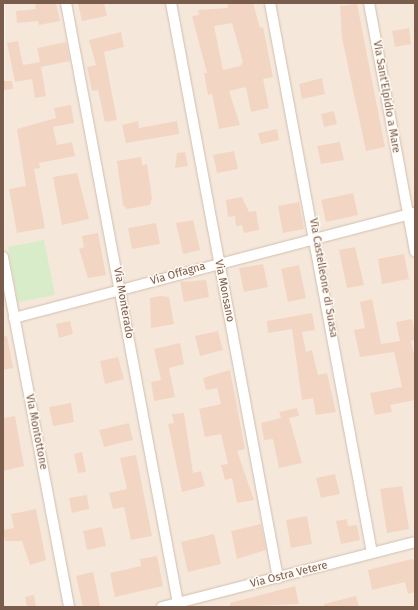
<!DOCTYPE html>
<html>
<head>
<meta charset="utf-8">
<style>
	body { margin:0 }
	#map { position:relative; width:418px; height:610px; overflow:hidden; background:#fdf6ec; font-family:"Fira Sans",sans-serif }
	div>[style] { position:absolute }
	.residential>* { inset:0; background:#f5e8da }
	.green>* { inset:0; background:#d8ecc9 }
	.building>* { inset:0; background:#f3d5c3 }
	.roads { filter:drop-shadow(0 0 1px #d1beb0) drop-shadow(0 0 1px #d1beb0) }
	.street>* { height:10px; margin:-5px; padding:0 5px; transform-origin:5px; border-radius:5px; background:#fff }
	span { translate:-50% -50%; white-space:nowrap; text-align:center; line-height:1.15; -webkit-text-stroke:3px #fffaf3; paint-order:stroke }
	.street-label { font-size:11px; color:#7a5c4d }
	.frame { position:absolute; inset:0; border:4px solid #7a5c4d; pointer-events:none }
</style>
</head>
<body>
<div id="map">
	<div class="residential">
		<i style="clip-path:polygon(5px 3px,415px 3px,415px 607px,3px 607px)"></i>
	</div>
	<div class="green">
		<i style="clip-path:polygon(44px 240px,55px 295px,18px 302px,8px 247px)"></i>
	</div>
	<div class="building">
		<i style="clip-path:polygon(35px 3px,56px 3px,60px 21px,39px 25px,38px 21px,17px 23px,16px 11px,36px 9px)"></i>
		<i style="clip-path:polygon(104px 3px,107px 16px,82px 21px,78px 4px)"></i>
		<i style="clip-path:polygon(evenodd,227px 3px,253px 3px,260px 28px,263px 27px,273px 77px,263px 79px,269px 108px,251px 112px,246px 87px,229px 91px,240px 125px,219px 129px,212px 94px,208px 95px,204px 73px,207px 73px,192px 16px,199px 15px,198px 10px,228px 8px,227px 3px,232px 23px,243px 62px,240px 66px,223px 70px,214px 26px,232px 23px)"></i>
		<i style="clip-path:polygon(357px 4px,385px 147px,366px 151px,342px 38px,340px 6px)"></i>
		<i style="clip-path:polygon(409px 28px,411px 44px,395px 47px,392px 31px)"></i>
		<i style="clip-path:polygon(121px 32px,124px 47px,104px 52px,117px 120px,105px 122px,98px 90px,92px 91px,87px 67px,96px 65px,89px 40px)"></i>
		<i style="clip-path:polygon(18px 41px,23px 65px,40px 62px,37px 48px,66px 42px,70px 61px,41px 67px,46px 96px,35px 98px,32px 79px,15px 82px,7px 43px)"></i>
		<i style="clip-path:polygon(322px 78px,325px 94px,302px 99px,299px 84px)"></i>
		<i style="clip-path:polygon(3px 81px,12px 81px,13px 89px,3px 90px)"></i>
		<i style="clip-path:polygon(71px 105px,74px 123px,53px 127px,57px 145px,72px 142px,75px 156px,39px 163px,40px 168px,34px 169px,45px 228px,17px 233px,9px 189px,26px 186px,17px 129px,56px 118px,54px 108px)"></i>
		<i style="clip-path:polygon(334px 111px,337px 124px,324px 127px,321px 114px)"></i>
		<i style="clip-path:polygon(138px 121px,139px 128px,177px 121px,179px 134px,126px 143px,122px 125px)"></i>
		<i style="clip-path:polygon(277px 129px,279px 140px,261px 144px,258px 133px)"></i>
		<i style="clip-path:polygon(340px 142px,344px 160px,321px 164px,317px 146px)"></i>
		<i style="clip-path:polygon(234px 151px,238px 169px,217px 173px,213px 155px)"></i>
		<i style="clip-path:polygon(185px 152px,188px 166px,175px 168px,177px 153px)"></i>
		<i style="clip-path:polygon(141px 157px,142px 165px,147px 164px,152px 198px,150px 205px,127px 209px,123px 205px,117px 161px)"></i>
		<i style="clip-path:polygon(77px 173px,89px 219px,62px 225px,53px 177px)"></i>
		<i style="clip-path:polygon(353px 193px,358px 215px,326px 222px,321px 200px)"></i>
		<i style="clip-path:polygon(242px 197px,249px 212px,256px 211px,259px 230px,244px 233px,242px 225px,236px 226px,235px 216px,228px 217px,226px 200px)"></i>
		<i style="clip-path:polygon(299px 202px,304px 229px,283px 233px,278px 206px)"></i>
		<i style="clip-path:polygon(193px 220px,200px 250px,183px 254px,176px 223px)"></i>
		<i style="clip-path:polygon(156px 223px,160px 244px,132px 249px,128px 228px)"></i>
		<i style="clip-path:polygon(98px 233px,106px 275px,88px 278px,79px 249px,84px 247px,82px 236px)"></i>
		<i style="clip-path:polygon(355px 247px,364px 285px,347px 288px,339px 250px)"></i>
		<i style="clip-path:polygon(404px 254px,409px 279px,382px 284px,378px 259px)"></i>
		<i style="clip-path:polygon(263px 264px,268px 287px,244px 292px,239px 268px)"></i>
		<i style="clip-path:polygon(299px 265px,306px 298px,288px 302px,281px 269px)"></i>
		<i style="clip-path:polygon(206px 280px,209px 297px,184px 302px,180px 282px)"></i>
		<i style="clip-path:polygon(160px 296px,169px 297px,174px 324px,151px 328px,150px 298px)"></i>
		<i style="clip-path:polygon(372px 299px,381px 344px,400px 341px,396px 322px,412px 319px,415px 334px,415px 340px,411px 341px,415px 360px,415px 400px,390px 405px,392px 412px,375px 415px,370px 393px,402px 387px,394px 352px,360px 357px,354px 330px,365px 328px,360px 302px)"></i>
		<i style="clip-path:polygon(312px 313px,315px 330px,302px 332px,306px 352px,312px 350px,318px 375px,327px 373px,336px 412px,316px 415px,313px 398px,302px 400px,292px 329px,268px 333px,267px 321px)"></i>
		<i style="clip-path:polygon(70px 321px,73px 334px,59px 338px,56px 324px)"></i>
		<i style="clip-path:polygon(218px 331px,223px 350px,200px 356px,195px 336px)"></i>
		<i style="clip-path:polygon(7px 336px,13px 368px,3px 370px,3px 337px)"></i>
		<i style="clip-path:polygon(180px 343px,184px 364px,169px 368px,175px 397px,154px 401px,151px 382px,161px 380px,154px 349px)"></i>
		<i style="clip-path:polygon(118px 357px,124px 379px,105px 384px,100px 361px)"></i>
		<i style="clip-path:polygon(230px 370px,245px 449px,237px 451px,254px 500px,237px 503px,232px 478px,225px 480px,221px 465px,228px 464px,221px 434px,205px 437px,199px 409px,221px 404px,217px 388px,206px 390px,203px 378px)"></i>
		<i style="clip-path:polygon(71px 403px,74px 422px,53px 426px,49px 407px)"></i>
		<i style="clip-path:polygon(297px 408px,299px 416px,289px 418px,302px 463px,279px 468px,273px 439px,264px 440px,261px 423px,281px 418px,279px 412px)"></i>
		<i style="clip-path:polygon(184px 413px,193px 473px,201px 471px,205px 486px,182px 492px,168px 424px,174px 423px,172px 414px)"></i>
		<i style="clip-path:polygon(15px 416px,24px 466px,3px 471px,3px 418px)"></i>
		<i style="clip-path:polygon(129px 423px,133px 440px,104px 447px,99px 430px)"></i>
		<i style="clip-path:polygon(82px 452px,86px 472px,78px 473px,74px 454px)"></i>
		<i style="clip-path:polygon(136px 455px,152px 536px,131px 540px,124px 507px,113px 509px,109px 493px,127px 489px,120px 458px)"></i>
		<i style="clip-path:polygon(335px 474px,340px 494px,321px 498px,316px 478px)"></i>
		<i style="clip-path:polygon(402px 486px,409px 529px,387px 533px,380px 489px)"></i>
		<i style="clip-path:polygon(87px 495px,89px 509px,72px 513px,69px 498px)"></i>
		<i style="clip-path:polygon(36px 509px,46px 560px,30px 565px,22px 541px,5px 541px,3px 530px,14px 528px,11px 514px)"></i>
		<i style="clip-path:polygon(307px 516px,312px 544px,291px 548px,286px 520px)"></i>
		<i style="clip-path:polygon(347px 519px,348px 526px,357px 525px,360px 540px,341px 544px,336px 521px)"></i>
		<i style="clip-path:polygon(261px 524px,266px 550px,237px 559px,231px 531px)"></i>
		<i style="clip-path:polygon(102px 527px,106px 546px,87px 550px,83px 531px)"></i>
		<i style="clip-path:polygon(214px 534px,221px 564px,188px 572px,181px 542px)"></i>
		<i style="clip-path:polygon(157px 556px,163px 586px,115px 597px,110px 573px,141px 566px,140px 559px)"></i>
		<i style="clip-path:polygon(412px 559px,415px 561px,415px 592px,408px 594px,405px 582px,372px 590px,368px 570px)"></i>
		<i style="clip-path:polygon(93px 572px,100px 606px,83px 607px,76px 576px)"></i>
		<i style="clip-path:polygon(295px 586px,299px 604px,230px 607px,230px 603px)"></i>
		<i style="clip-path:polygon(34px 595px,36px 607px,27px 607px,25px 597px)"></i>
		<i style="clip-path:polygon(356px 596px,359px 607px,324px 607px,324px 604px)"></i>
	</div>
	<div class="roads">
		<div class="street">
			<i style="left:66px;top:3px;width:610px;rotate:79.43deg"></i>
			<i style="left:171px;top:3px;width:585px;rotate:79.46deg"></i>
			<i style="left:270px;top:3px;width:559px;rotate:79.49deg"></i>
			<i style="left:369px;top:3px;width:253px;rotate:79.5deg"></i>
			<i style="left:3px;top:257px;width:356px;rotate:79.3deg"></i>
			<i style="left:14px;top:318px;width:415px;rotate:-14.7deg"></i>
			<i style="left:162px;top:607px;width:261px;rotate:-14.4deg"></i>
		</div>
	</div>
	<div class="street-label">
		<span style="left:386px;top:97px;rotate:80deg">Via Sant'Elpidio a Mare</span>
		<span style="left:178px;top:274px;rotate:-16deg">Via Offagna</span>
		<span style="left:323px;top:278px;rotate:80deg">Via Castelleone di Suasa</span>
		<span style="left:224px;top:291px;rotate:79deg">Via Monsano</span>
		<span style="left:123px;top:303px;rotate:80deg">Via Monterado</span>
		<span style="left:36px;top:432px;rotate:79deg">Via Montottone</span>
		<span style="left:289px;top:575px;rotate:-14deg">Via Ostra Vetere</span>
	</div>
	<div class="frame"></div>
</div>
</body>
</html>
